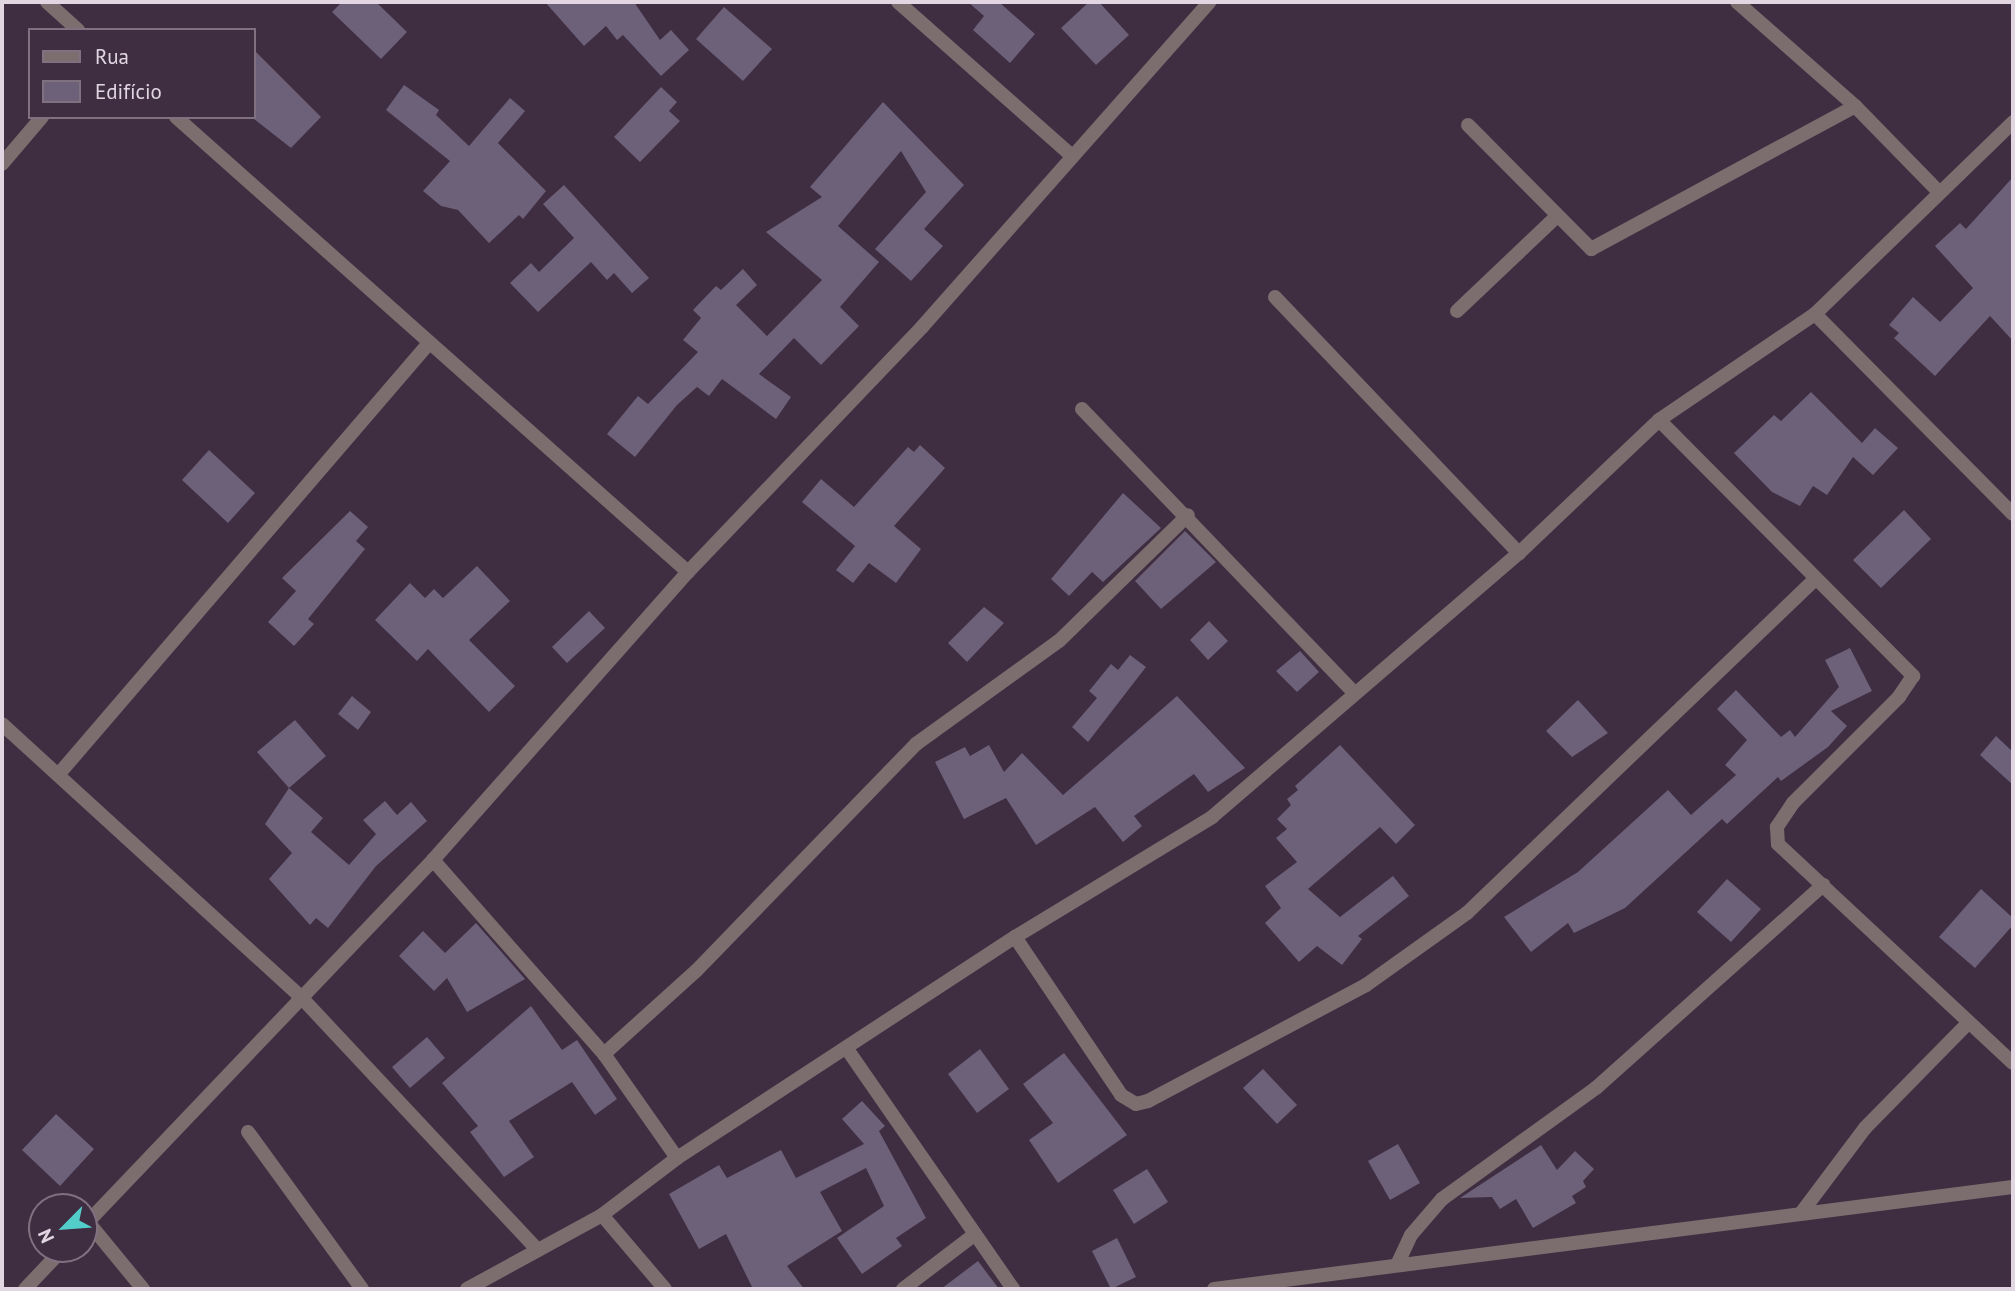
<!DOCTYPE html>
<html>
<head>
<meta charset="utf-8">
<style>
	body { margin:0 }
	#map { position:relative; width:2015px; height:1291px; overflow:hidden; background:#3f2d41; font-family:"PT Sans",sans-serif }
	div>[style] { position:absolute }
	.building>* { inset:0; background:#6d6079 }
	.street>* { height:14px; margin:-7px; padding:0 7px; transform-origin:7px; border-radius:7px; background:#7c6d6f }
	span { translate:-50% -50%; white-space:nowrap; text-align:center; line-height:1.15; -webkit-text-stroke:7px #3f2d41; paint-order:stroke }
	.frame { position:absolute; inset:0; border:4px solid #e1d6e2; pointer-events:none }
	.legend { position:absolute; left:28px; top:28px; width:228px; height:91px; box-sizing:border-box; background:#3f2d41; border:2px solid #807181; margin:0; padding:9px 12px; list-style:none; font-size:21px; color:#e1d6e2 }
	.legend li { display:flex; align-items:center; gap:14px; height:35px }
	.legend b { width:35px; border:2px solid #807181 }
	.north { position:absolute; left:28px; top:1193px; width:70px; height:70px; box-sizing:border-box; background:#3f2d41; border:2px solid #807181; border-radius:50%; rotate:245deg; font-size:19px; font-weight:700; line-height:28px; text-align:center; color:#e1d6e2 }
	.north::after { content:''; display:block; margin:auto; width:24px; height:32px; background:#53cdc9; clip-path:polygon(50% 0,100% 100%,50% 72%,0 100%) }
</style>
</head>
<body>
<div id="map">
	<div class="building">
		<i style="clip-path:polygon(342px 2px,376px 2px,407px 32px,381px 59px,332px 12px)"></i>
		<i style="clip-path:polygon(545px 2px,634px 2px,660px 40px,671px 30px,689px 50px,661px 76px,623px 35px,617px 40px,606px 26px,584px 46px)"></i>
		<i style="clip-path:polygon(968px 2px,999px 2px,1035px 34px,1010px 63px,973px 30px,984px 16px)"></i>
		<i style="clip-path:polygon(1089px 2px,1099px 2px,1129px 35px,1096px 65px,1061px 28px)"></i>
		<i style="clip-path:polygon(724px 7px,772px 49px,743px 81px,696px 39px)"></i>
		<i style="clip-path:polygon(254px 50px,321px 117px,291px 148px,254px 119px)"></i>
		<i style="clip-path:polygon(404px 85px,439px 110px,436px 115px,469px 146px,510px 98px,525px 111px,498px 143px,546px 191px,523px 219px,519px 215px,489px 243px,458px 210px,441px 206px,423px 191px,450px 161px,386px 110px)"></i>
		<i style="clip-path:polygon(661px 87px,677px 102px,669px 111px,680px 121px,640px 162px,614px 137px)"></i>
		<i style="clip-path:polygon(883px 102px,964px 185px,924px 229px,943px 246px,911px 281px,875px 249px,926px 192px,901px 151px,838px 226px,879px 262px,840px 307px,859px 326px,821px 365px,794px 338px,759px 374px,791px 397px,776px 419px,722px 379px,709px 396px,697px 387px,677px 405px,635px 457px,607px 434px,638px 396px,648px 404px,698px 352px,683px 340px,701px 318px,693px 310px,716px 286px,721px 290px,743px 269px,757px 285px,736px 305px,767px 336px,822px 280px,766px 232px,822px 197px,810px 187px)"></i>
		<i style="clip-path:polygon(2013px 177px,2013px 341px,1990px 316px,1935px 376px,1894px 338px,1899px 333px,1889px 325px,1913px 297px,1940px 322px,1973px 288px,1935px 246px,1960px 223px,1966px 229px)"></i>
		<i style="clip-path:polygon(564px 185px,649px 278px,632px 293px,614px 273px,607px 280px,591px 262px,538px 312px,510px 283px,531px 263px,539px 272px,574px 238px,543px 204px)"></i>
		<i style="clip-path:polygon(1811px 392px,1862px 443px,1875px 428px,1898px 448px,1873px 475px,1853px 457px,1827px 495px,1813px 486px,1800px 506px,1772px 492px,1734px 453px,1774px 415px,1781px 421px)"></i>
		<i style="clip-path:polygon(920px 445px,945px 468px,894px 526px,921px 549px,896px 583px,869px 563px,853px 583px,836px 570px,855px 546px,802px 502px,821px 479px,854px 507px,908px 447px,914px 452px)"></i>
		<i style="clip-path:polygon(209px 450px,255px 493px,228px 523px,182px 480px)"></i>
		<i style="clip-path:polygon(1123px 493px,1161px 528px,1103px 582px,1092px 572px,1069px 596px,1051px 579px)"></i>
		<i style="clip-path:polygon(1904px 510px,1931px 539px,1881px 588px,1853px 560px)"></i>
		<i style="clip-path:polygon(350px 511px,368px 527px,356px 541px,365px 549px,308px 619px,314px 624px,294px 646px,268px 622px,296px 591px,282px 578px)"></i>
		<i style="clip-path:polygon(1185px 531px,1216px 562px,1161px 609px,1135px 581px)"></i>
		<i style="clip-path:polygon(477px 566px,510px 601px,469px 640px,515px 686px,489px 712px,428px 649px,417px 661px,375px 620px,410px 583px,425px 598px,434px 589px,443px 598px)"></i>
		<i style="clip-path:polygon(984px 607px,1004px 623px,967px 662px,948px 643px)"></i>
		<i style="clip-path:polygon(589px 611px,605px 628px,567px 663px,552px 647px)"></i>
		<i style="clip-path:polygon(1209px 621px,1228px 641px,1208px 660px,1190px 640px)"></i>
		<i style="clip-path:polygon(1850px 648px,1872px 691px,1831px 711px,1847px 726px,1828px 747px,1781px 781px,1778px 777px,1727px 824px,1722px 819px,1625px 908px,1574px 933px,1568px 923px,1531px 952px,1504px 917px,1578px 872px,1668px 790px,1691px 815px,1736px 775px,1725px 765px,1747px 740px,1717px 709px,1736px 690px,1781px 737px,1790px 730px,1795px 737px,1839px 687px,1825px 660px)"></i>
		<i style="clip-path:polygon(1300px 651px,1319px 672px,1297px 692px,1276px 671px)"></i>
		<i style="clip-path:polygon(1130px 655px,1146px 667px,1088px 742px,1072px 727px,1097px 698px,1089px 691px,1111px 664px,1118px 670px)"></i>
		<i style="clip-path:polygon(352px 696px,371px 712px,358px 730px,338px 714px)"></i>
		<i style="clip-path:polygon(1177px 696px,1245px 768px,1208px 792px,1194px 774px,1134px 816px,1142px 826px,1123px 842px,1095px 807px,1036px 845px,1006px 798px,964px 819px,935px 762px,965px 747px,970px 756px,989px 745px,1004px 772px,1022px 753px,1063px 795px)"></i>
		<i style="clip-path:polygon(1578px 700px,1608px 733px,1572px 757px,1546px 731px)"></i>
		<i style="clip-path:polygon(295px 720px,326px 756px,289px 788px,323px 818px,311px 832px,349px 865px,376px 834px,363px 820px,385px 801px,397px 815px,411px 802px,427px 821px,376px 866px,328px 928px,316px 918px,310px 925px,269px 879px,292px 853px,265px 824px,289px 788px,257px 752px)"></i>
		<i style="clip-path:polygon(1996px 736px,2013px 752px,2013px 785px,1980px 755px)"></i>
		<i style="clip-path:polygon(1340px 745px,1415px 825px,1396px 844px,1380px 827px,1308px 889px,1340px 917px,1393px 876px,1409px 896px,1358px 936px,1362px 939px,1342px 965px,1317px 946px,1299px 962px,1265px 923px,1281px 908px,1265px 886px,1297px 862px,1276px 838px,1287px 829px,1277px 819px,1291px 805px,1287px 799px,1298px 790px,1295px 786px)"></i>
		<i style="clip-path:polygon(1727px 879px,1761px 909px,1731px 942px,1697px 912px)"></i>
		<i style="clip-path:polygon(1981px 889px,2013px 918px,2013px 925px,1975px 968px,1939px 937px)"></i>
		<i style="clip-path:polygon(476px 923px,525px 979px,467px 1012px,447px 978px,434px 991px,399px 956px,423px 931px,445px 953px)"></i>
		<i style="clip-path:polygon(531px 1006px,562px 1050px,577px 1040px,617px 1099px,595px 1115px,572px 1082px,509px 1121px,534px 1157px,504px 1177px,470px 1132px,478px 1126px,442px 1083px)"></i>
		<i style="clip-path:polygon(427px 1037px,445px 1058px,410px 1088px,392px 1067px)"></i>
		<i style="clip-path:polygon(980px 1049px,1009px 1089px,977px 1113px,948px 1074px)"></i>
		<i style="clip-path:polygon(1064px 1053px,1127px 1135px,1058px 1183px,1029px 1140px,1053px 1123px,1023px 1084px)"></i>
		<i style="clip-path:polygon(1263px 1069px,1297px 1105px,1277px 1124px,1243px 1088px)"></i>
		<i style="clip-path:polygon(862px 1101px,885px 1126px,879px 1131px,926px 1218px,896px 1238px,902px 1246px,862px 1274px,837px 1238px,884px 1206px,866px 1168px,820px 1192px,842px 1231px,787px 1266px,804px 1289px,753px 1289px,726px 1234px,699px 1249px,669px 1194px,719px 1165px,727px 1178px,781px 1150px,796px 1178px,864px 1144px,842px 1119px)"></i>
		<i style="clip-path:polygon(56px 1114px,94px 1149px,60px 1186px,22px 1150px)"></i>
		<i style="clip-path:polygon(1398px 1144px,1420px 1183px,1390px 1200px,1368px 1161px)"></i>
		<i style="clip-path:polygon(1541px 1145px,1557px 1170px,1575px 1151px,1594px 1169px,1583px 1181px,1586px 1187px,1572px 1196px,1576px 1203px,1533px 1228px,1516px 1199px,1500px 1209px,1492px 1197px,1460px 1198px)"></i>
		<i style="clip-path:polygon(1147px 1169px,1168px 1202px,1134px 1224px,1113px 1190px)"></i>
		<i style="clip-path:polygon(1117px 1238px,1136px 1277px,1111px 1289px,1092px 1251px)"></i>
		<i style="clip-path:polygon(978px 1261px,999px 1289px,941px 1289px)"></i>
	</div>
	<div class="street">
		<i style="left:47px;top:2px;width:42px;rotate:42.1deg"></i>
		<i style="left:898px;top:2px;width:232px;rotate:41.5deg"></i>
		<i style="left:1737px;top:2px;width:157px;rotate:41.4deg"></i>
		<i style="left:1855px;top:106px;width:120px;rotate:45.7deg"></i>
		<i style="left:176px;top:117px;width:685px;rotate:41.63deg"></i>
		<i style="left:1468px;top:125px;width:175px;rotate:45.2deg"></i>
		<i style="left:1591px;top:249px;width:300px;rotate:-28.4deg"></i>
		<i style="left:2px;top:164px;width:62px;rotate:-49.6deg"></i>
		<i style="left:1275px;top:297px;width:354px;rotate:46.4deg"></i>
		<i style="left:1457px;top:311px;width:137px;rotate:-43.5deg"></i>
		<i style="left:1815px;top:314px;width:281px;rotate:45.3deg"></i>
		<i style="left:1082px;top:409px;width:393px;rotate:46.2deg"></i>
		<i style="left:1659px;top:420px;width:361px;rotate:45.2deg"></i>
		<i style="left:1913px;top:676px;width:25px;rotate:124deg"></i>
		<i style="left:1899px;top:697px;width:150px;rotate:135deg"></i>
		<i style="left:1793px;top:803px;width:29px;rotate:124deg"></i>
		<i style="left:1777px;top:827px;width:17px;rotate:87deg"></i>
		<i style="left:1778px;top:844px;width:321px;rotate:43deg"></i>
		<i style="left:2px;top:724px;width:403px;rotate:42.4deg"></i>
		<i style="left:300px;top:996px;width:348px;rotate:46.9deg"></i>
		<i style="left:58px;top:775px;width:569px;rotate:-49.34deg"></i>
		<i style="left:433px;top:860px;width:259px;rotate:48.6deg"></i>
		<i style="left:604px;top:1054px;width:127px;rotate:54.9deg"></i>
		<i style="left:1015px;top:937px;width:190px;rotate:56.1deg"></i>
		<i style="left:1121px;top:1095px;width:17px;rotate:31deg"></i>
		<i style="left:1136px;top:1104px;width:12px;rotate:-14deg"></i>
		<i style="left:1148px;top:1101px;width:247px;rotate:-28deg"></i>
		<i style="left:1366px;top:985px;width:124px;rotate:-35.5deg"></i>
		<i style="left:1467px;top:913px;width:482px;rotate:-43.8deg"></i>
		<i style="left:847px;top:1049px;width:292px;rotate:55.3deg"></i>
		<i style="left:604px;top:1054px;width:124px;rotate:-42.1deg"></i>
		<i style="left:696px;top:971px;width:316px;rotate:-45.9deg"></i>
		<i style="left:916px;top:744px;width:176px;rotate:-35.8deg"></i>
		<i style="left:1059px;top:641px;width:180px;rotate:-44.3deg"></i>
		<i style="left:248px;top:1132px;width:194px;rotate:54deg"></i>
		<i style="left:1802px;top:1212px;width:105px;rotate:-53.1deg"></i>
		<i style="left:1865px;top:1128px;width:148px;rotate:-45.5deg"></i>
		<i style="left:602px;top:1215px;width:97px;rotate:49.6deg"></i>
		<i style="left:88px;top:1222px;width:87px;rotate:50.6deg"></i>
		<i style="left:84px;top:1226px;width:506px;rotate:-46.36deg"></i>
		<i style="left:433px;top:860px;width:385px;rotate:-48.5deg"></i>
		<i style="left:688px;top:572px;width:339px;rotate:-46.3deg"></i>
		<i style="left:922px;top:327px;width:434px;rotate:-48.5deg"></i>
		<i style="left:1397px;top:1265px;width:33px;rotate:-65deg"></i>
		<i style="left:1411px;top:1235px;width:48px;rotate:-49.3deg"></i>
		<i style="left:1442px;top:1199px;width:190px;rotate:-35.8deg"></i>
		<i style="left:1596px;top:1088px;width:305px;rotate:-41.8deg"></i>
		<i style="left:25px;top:1289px;width:55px;rotate:-46.5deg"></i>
		<i style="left:467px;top:1289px;width:154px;rotate:-28.7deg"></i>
		<i style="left:602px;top:1215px;width:94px;rotate:-37.2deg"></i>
		<i style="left:677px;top:1158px;width:404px;rotate:-33.2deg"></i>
		<i style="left:1015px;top:937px;width:231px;rotate:-31.3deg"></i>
		<i style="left:1212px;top:817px;width:405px;rotate:-40.7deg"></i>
		<i style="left:1519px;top:553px;width:193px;rotate:-43.5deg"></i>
		<i style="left:1659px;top:420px;width:189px;rotate:-34.2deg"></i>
		<i style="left:1815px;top:314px;width:276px;rotate:-44.1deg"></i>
		<i style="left:903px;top:1289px;width:89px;rotate:-37.3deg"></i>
		<i style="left:1214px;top:1289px;width:805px;rotate:-7.28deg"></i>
	</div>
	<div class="frame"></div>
	<ul class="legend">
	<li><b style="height:9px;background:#7c6d6f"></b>Rua</li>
	<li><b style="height:19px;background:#6d6079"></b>Edifício</li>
	</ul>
	<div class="north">N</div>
</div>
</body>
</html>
